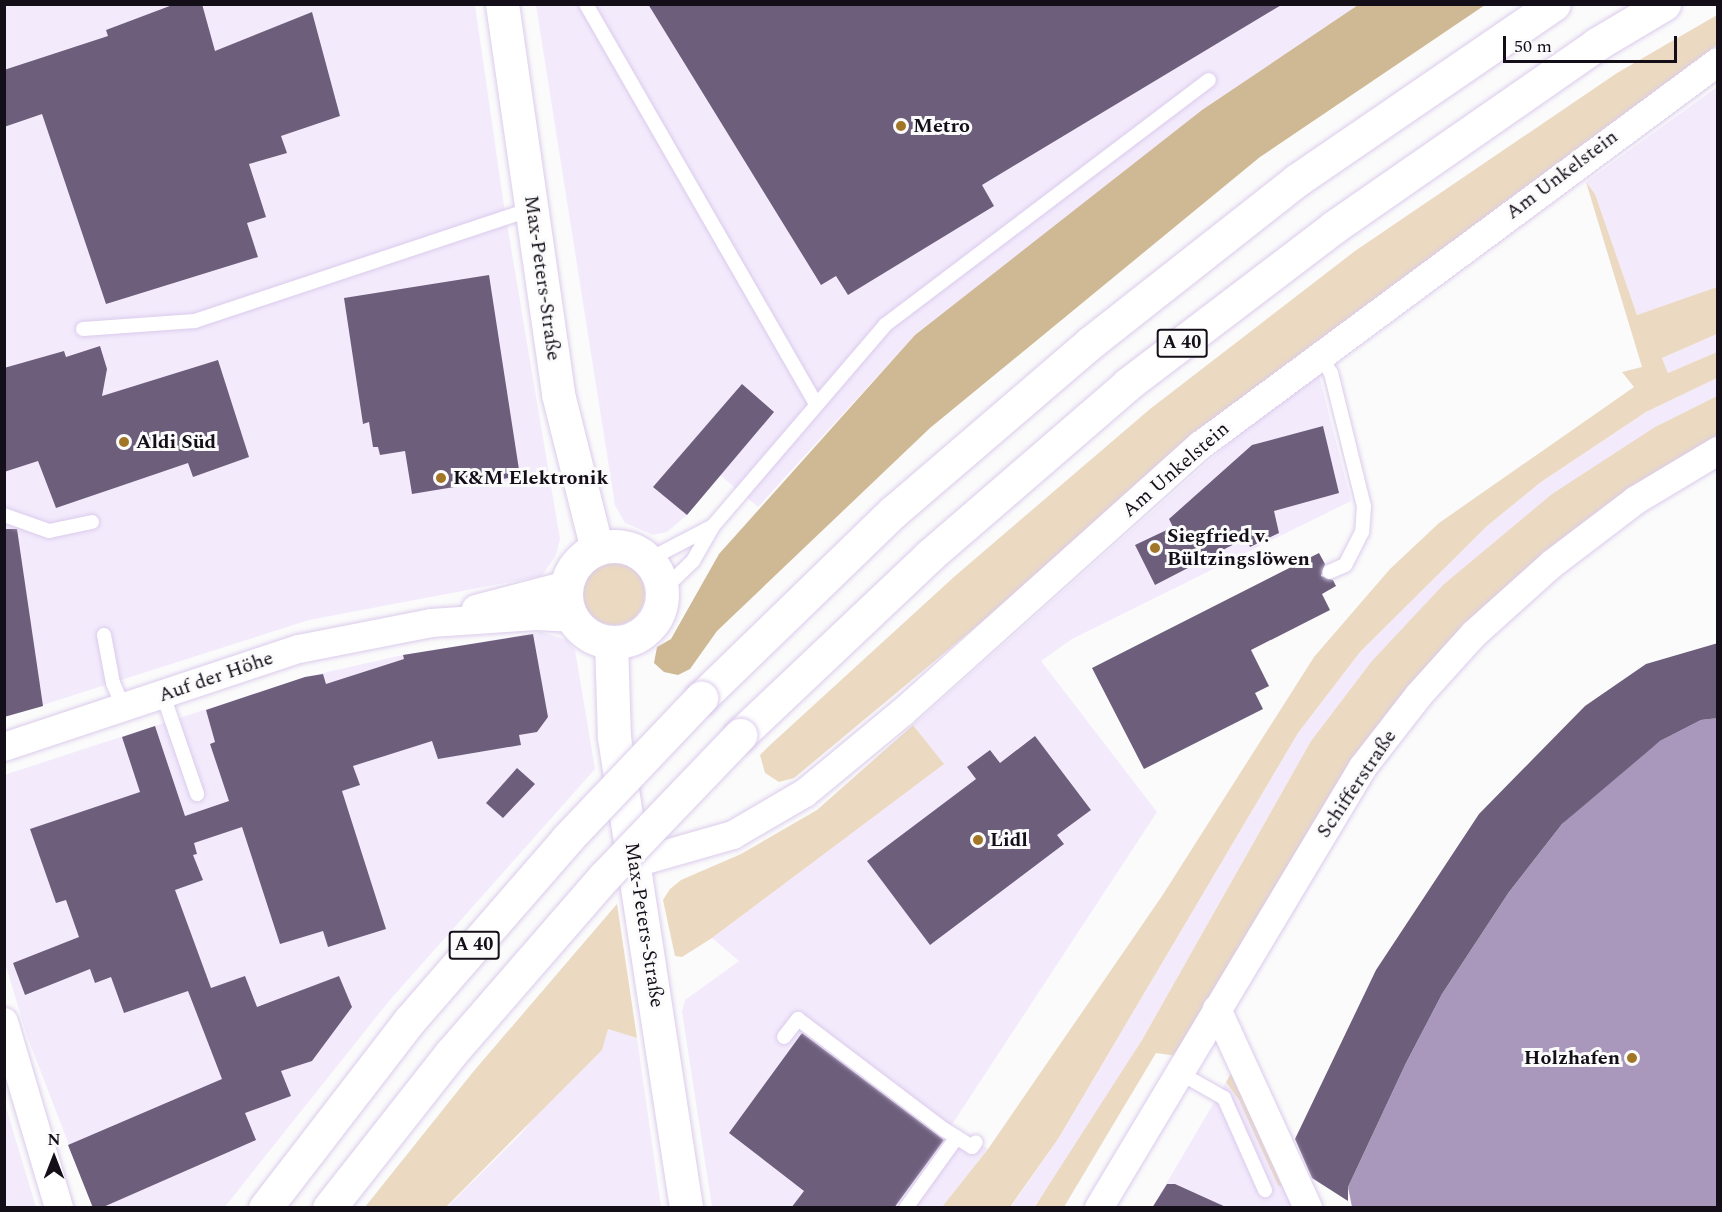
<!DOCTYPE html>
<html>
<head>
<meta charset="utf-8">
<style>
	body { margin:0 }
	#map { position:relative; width:1722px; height:1212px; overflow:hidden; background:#fbfbfb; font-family:Spectral,serif }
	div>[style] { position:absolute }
	.built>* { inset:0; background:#f3ebfc }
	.green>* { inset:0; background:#ebdac1 }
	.round { border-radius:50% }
	.forest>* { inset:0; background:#cfb894 }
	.water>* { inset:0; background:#a998bc }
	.building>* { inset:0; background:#6d5f7c }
	.roads { filter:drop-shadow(0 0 2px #dbcbec) drop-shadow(0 0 2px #dbcbec) }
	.lane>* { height:14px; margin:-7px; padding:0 7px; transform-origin:7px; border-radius:7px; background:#fff }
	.street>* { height:28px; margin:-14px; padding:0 14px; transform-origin:14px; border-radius:14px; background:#fff }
	.secondary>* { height:33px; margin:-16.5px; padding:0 16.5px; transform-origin:16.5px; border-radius:16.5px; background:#fff }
	.secondary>.ring { margin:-16.5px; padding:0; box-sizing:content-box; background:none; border:33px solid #fff; border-radius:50% }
	.highway>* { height:33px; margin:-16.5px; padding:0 16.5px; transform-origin:16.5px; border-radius:16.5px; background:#fff }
	.bridges { filter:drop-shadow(0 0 2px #dbcbec) drop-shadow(0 0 2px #dbcbec) }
	.highway-bridge>* { height:33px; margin:-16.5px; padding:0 16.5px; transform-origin:16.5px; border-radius:16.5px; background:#fff }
	.dots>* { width:16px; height:16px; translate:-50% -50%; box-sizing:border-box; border:3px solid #fbfbfb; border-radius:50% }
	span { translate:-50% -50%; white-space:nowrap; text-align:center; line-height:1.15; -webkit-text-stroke:6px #fbfbfb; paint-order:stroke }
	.shield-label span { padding:2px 4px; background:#fbfbfb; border:2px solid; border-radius:4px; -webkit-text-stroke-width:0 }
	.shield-label { font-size:18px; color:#140e19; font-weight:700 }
	.poi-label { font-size:20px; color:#140e19; font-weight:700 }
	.left { translate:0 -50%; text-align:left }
	.right { translate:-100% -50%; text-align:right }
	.street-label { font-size:20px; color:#140e19 }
	.frame { position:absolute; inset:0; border:6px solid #140e19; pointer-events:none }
	.north { position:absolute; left:24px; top:1128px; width:60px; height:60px; -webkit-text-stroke:4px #fbfbfb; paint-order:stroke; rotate:0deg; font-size:16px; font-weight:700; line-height:24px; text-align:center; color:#140e19 }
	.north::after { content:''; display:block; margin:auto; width:21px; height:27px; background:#140e19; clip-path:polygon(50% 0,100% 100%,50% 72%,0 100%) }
	.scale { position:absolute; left:1503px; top:36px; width:174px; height:27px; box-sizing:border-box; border:3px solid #140e19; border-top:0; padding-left:8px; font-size:18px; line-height:21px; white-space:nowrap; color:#140e19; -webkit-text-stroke:4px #fbfbfb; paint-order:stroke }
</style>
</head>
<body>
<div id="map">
	<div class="built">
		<i style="clip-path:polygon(5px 5px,475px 5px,504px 206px,560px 539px,556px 555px,542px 576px,309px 620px,5px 717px)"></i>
		<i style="clip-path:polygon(536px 5px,1358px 5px,1202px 110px,915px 335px,758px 507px,720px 475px,687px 515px,667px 532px,653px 535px,625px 523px,615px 505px)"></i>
		<i style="clip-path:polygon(1717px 87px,1717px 287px,1637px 315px,1595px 194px,1586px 182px)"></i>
		<i style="clip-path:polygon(1717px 334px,1717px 352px,1668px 373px,1662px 358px)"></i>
		<i style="clip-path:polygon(1319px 375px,1351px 501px,1072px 639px,1041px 661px,1157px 812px,951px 1126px,988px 1149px,942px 1207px,712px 1207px,682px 1012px,685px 1000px,739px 961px,712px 938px,943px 764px,913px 725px,1253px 422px)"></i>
		<i style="clip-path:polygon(1717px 378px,1717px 396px,1655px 427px,1371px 662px,1311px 741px,1142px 1040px,1076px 1146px,1034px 1207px,1010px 1208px,1058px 1139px,1298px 733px,1360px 652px,1487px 526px,1541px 482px,1646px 412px)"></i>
		<i style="clip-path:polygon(541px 632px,567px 640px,575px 650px,595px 769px,389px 1001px,224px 1208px,93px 1207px,27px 1036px,5px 963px,4px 775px,305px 677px,403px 655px)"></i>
		<i style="clip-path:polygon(608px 1028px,637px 1038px,661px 1207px,446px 1208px,520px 1135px)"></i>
		<i style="clip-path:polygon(1226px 1082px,1239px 1100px,1295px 1207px,1152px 1208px)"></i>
		<i style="clip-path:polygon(5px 1104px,36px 1207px,5px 1207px)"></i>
	</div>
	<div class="green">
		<i style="clip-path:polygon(1717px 15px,1717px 45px,1204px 426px,978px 625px,794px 778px,779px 782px,765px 773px,760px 755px,769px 746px,955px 576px,1150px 409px,1355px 251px,1617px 73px)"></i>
		<i style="clip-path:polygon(1586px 182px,1595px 194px,1637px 315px,1717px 287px,1717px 334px,1662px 358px,1668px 373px,1717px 352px,1717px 378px,1646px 412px,1541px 482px,1487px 526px,1360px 652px,1298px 733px,1058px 1139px,1010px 1207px,942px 1207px,988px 1149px,1162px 896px,1314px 657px,1390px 569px,1439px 523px,1634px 387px,1622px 372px,1642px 367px)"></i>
		<i style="clip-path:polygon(1717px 396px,1717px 439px,1470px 624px,1177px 1056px,1156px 1053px,1064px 1207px,1034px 1208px,1142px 1040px,1311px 741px,1371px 662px,1443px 585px,1552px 494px,1655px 427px)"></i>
		<i class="round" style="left:583px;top:563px;width:62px;height:62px"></i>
		<i style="clip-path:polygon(913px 725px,944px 764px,712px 938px,682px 957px,675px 956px,663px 900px,670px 889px,681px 880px,741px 854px,817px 810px)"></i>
		<i style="clip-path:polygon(617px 904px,637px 1038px,608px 1029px,602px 1050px,446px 1207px,365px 1207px,473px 1072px)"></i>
		<i style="clip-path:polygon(1237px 1063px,1286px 1188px,1278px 1185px,1239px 1100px,1226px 1082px)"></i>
	</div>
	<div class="forest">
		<i style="clip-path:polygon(1358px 5px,1485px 5px,1260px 157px,930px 428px,717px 631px,690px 669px,678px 675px,664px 672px,654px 663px,657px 647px,671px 639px,719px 554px,915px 335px,1202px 110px)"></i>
	</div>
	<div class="water">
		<i style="clip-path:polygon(1717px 718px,1717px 1207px,1352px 1207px,1348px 1187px,1406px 1063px,1442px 994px,1509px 892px,1562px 824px,1615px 776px,1660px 741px,1701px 720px)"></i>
	</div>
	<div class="building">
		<i style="clip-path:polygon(175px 4px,202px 4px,215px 51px,312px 12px,340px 116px,281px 136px,287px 153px,249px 164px,266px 217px,247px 223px,258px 257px,106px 304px,42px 114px,4px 127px,4px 70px,108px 36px,106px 30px)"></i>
		<i style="clip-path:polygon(648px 4px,1283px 4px,982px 185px,994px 206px,848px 295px,836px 276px,821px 285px)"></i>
		<i style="clip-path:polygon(489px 275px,520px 476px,412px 494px,405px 451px,380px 455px,378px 447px,373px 447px,369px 422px,363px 424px,344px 298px)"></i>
		<i style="clip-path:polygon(100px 346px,107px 369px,102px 396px,218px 360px,249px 457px,193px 477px,188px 463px,56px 508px,38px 461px,4px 472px,4px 368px,64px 351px,66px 357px)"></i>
		<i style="clip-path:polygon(742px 384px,774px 412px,687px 515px,653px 487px)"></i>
		<i style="clip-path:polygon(1323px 426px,1339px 493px,1274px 511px,1279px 533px,1250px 547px,1246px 538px,1155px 585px,1135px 545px,1173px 527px,1169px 519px,1252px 445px)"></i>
		<i style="clip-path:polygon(4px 529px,17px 529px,43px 706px,4px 717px)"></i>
		<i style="clip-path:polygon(1319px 553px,1325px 564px,1321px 576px,1333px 580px,1336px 586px,1322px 594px,1330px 610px,1251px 650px,1269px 686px,1255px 693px,1263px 709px,1144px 769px,1092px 668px)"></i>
		<i style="clip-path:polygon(533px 634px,548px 717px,537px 732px,519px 735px,521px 745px,438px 759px,432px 741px,353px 766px,360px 785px,342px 791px,386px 929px,328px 947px,323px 931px,280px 944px,242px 827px,194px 843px,197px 854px,193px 855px,203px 880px,175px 890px,211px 988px,245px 976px,257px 1007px,339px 976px,352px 1007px,312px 1061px,281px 1071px,291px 1096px,245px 1113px,256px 1140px,101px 1208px,93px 1208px,68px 1145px,222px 1079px,188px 991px,124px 1013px,111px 977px,95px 983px,90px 969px,25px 995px,13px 963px,79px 937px,66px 900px,56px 903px,30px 829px,140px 792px,122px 737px,155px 726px,185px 816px,229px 801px,210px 744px,215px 742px,206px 710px,305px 677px,323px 674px,326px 684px,404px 659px,403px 655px)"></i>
		<i style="clip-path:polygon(1718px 643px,1718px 718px,1701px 720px,1660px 741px,1562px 824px,1509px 892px,1442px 994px,1406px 1063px,1348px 1187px,1348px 1201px,1312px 1178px,1295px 1139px,1376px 970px,1479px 814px,1585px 706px,1646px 664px)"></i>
		<i style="clip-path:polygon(1035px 736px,1091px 810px,1057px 835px,1064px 844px,930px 945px,867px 861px,976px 779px,967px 767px,990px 750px,1000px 763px)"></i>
		<i style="clip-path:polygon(517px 768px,535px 784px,503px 818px,486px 803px)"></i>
		<i style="clip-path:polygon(802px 1033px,944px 1140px,894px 1208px,791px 1208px,804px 1191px,729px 1133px)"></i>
		<i style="clip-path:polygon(1167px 1184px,1175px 1184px,1228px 1208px,1152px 1208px)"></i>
	</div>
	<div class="roads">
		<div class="lane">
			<i style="left:586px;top:4px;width:460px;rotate:60.1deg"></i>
			<i style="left:83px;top:329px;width:112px;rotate:-4.1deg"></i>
			<i style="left:195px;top:321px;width:355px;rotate:-18.4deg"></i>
			<i style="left:1320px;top:355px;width:21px;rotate:59deg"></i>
			<i style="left:1331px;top:373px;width:137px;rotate:76.1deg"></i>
			<i style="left:1364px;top:506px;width:26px;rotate:94deg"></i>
			<i style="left:1362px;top:532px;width:37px;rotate:117deg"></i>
			<i style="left:1345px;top:565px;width:17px;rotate:156deg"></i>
			<i style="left:4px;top:515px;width:48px;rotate:19.6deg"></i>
			<i style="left:49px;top:531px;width:44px;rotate:-11.8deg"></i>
			<i style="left:648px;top:560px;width:73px;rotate:-27.6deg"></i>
			<i style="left:662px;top:591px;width:43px;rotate:-44.1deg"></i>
			<i style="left:693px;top:561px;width:40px;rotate:-60.3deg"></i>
			<i style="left:713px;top:526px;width:265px;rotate:-49.4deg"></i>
			<i style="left:885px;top:325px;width:406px;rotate:-37.1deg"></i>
			<i style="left:104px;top:635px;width:49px;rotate:79.4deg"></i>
			<i style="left:113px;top:683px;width:28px;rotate:67deg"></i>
			<i style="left:163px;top:695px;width:105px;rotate:71deg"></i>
			<i style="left:784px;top:1037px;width:23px;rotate:-52deg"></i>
			<i style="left:798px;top:1019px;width:184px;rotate:37.1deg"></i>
			<i style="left:945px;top:1130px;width:32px;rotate:32deg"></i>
			<i style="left:972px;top:1147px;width:6px;rotate:-51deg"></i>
			<i style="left:1180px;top:1073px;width:51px;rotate:29.6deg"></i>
			<i style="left:1224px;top:1098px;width:101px;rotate:66deg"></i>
			<i style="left:906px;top:1208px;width:87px;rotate:-54.3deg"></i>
		</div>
		<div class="street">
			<i style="left:476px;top:609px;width:94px;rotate:-14.8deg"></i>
			<i style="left:4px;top:747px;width:311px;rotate:-18.4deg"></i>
			<i style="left:299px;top:649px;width:135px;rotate:-11.1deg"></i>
			<i style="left:431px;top:623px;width:105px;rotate:-3.8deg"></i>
			<i style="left:536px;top:616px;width:36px;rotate:3deg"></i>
			<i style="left:635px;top:863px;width:102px;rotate:-15.9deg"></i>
			<i style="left:733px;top:835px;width:83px;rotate:-30.3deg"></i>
			<i style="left:805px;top:793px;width:127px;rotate:-39.6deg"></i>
			<i style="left:903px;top:712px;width:400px;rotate:-41.9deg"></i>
			<i style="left:1201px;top:445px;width:643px;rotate:-36.53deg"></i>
			<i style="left:1217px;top:1009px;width:219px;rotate:65.4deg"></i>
			<i style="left:4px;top:1022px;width:194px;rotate:73.5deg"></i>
			<i style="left:1099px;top:1208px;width:514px;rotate:-59.09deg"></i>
			<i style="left:1363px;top:767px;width:91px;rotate:-52.1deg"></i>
			<i style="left:1419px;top:695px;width:82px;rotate:-48deg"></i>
			<i style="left:1474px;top:634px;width:105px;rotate:-41.9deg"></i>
			<i style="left:1552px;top:564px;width:106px;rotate:-37.3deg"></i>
			<i style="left:1636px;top:500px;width:96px;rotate:-30.9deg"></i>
		</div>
		<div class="secondary">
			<i style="left:502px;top:4px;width:394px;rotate:81.8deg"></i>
			<i style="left:558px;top:394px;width:160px;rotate:75.9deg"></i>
			<i class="ring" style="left:566px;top:546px;width:63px;height:63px"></i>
			<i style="left:611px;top:642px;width:95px;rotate:88.2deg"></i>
			<i style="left:614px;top:737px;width:476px;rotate:81.3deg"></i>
		</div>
		<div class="highway">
			<i style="left:701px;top:698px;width:267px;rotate:-44.1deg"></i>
			<i style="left:893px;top:512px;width:260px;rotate:-40.6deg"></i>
			<i style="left:1090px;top:343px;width:263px;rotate:-38.2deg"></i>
			<i style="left:1297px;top:180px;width:311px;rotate:-34.4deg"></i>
			<i style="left:740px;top:735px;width:260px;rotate:-43.4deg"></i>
			<i style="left:929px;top:556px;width:263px;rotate:-40.8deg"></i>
			<i style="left:1128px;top:384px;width:259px;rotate:-37.3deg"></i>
			<i style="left:1334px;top:227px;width:320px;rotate:-34.8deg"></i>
			<i style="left:1597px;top:44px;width:78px;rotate:-30.8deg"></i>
		</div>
	</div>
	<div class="bridges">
		<div class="highway-bridge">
			<i style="left:265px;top:1208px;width:236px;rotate:-52.4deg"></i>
			<i style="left:409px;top:1021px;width:241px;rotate:-49deg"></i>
			<i style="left:567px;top:839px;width:195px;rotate:-46.5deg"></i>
			<i style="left:329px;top:1208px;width:197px;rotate:-51.8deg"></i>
			<i style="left:451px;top:1053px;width:233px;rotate:-49deg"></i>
			<i style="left:604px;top:877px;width:197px;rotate:-46.2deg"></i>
		</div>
	</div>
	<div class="dots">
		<i style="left:901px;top:126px;background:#a17627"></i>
		<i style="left:124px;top:442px;background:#a17627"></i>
		<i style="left:441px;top:478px;background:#a17627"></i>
		<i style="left:1155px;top:548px;background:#a17627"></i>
		<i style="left:978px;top:840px;background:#a17627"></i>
		<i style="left:1632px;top:1058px;background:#a17627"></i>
	</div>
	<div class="shield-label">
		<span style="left:1182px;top:343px">A 40</span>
		<span style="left:474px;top:945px">A 40</span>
	</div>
	<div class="poi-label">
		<span class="left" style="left:913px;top:126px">Metro</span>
		<span class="left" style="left:136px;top:442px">Aldi Süd</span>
		<span class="left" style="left:453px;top:478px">K&amp;M Elektronik</span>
		<span class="left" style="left:1167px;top:548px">Siegfried v.<br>Bültzingslöwen</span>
		<span class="left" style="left:990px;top:840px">Lidl</span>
		<span class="right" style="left:1620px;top:1058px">Holzhafen</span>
	</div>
	<div class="street-label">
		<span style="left:1562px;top:175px;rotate:-37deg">Am Unkelstein</span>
		<span style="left:542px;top:278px;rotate:82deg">Max-Peters-Straße</span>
		<span style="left:1176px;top:470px;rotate:-41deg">Am Unkelstein</span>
		<span style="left:216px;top:677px;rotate:-19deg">Auf der Höhe</span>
		<span style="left:1357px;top:784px;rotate:-56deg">Schifferstraße</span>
		<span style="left:644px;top:925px;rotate:81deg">Max-Peters-Straße</span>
	</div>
	<div class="frame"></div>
	<div class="north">N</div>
	<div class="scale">50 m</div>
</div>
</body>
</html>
